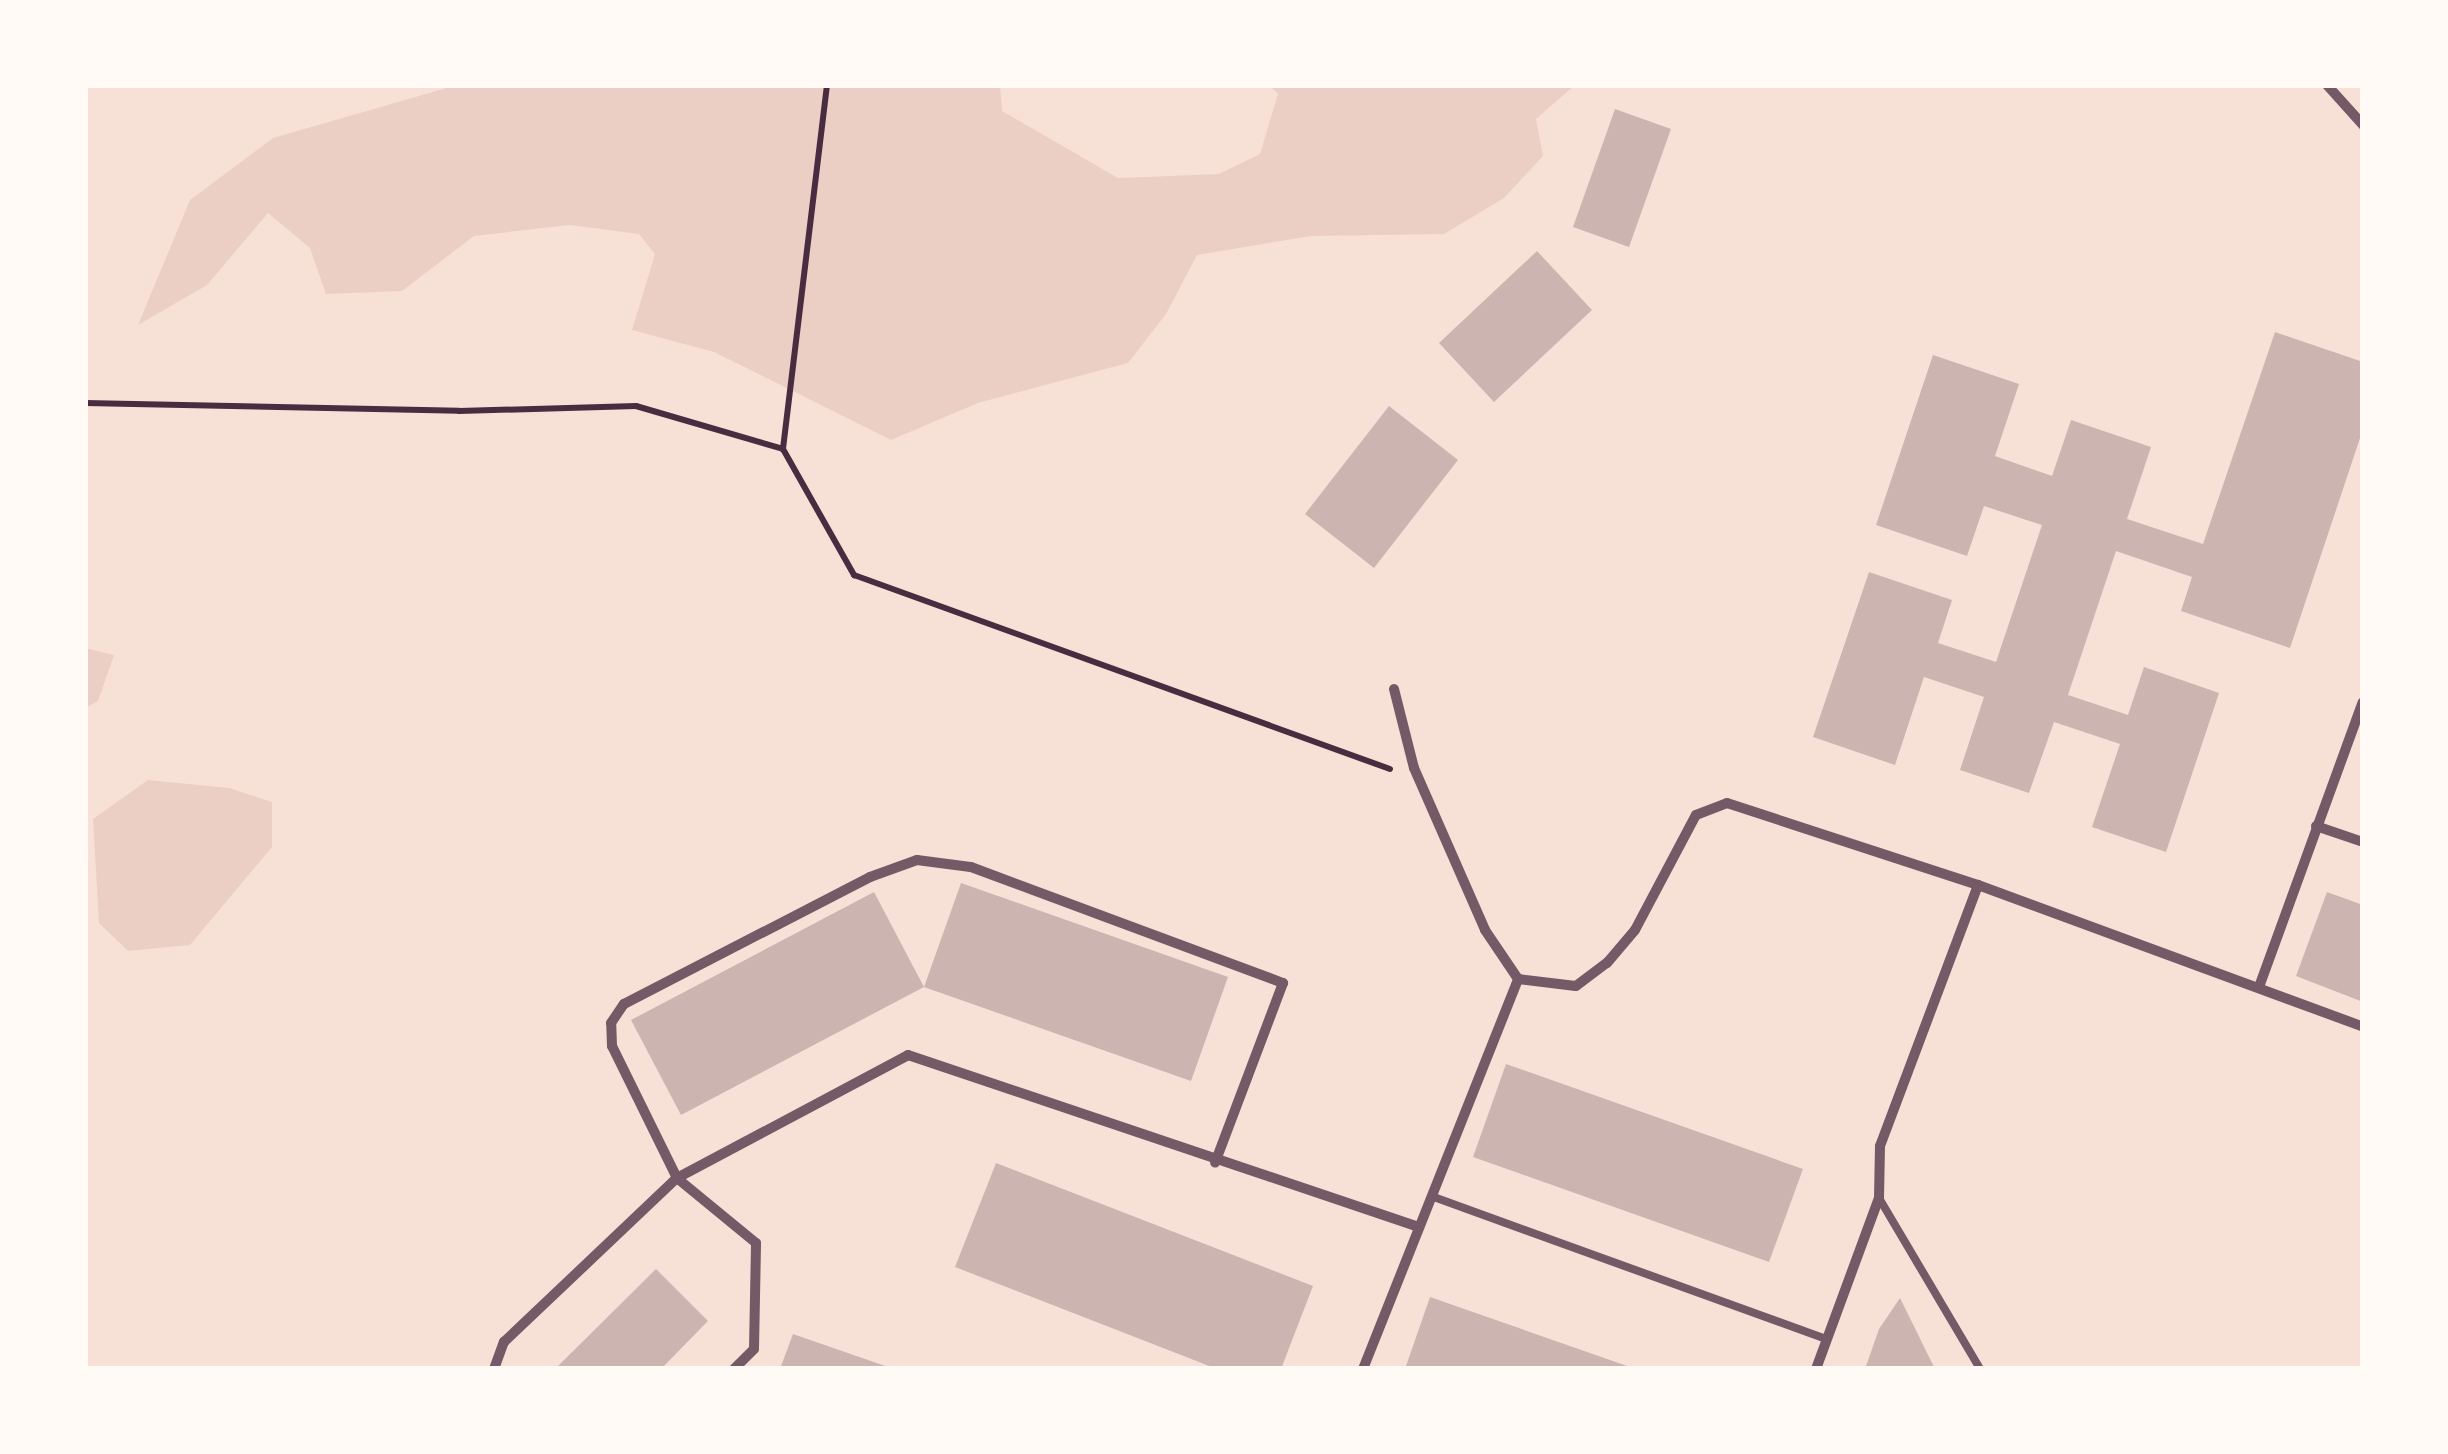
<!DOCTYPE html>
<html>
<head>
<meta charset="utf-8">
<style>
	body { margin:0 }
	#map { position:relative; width:2448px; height:1454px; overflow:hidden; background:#f7e1d7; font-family:Ubuntu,sans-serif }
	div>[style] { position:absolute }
	.green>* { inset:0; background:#ebcfc5 }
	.building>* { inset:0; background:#ccb4b1 }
	.path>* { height:6px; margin:-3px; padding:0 3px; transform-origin:3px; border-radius:3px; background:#4a2c40 }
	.service>* { height:8px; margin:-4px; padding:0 4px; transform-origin:4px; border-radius:4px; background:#755966 }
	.minor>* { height:10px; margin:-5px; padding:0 5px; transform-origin:5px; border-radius:5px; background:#755966 }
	span { translate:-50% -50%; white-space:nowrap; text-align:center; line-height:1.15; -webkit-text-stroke:9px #fffaf5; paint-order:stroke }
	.frame { position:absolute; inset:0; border:88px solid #fffaf5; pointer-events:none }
</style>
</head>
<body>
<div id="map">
	<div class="green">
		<i style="clip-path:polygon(457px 85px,1000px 85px,1002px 111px,1118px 178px,1219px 174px,1260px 154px,1278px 94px,1269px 85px,1575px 85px,1536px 119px,1543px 156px,1504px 198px,1444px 234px,1311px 236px,1197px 255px,1166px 314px,1128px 363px,978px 403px,891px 440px,714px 352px,632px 330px,655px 254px,639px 234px,570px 225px,474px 236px,402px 291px,326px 294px,310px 248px,268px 213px,207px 285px,138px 325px,190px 200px,273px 138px)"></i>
		<i style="clip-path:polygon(85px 648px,114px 655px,98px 701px,85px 708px)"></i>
		<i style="clip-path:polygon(148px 780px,229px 788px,272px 802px,272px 847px,190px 945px,128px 951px,99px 923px,93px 819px)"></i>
	</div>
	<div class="building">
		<i style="clip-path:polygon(1615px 109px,1671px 129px,1629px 247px,1573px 227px)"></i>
		<i style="clip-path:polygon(1537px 251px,1592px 310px,1494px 402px,1439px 343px)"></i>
		<i style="clip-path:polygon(2275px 332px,2363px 362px,2363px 429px,2290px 648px,2181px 611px,2192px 577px,2116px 551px,2068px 695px,2128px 715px,2144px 667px,2219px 693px,2166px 852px,2092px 827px,2120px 744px,2054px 722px,2029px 793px,1960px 770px,1984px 697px,1924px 677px,1895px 765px,1813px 737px,1869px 572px,1952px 600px,1938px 643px,1996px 662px,2042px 525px,1984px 506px,1967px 556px,1876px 525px,1933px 355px,2019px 384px,1995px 456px,2052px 476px,2071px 420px,2151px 447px,2127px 519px,2203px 544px)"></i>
		<i style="clip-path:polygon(1389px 406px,1458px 460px,1374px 568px,1305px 514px)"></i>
		<i style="clip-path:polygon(961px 883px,1228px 977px,1191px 1081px,924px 987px,681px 1115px,631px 1020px,874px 892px,924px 987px)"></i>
		<i style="clip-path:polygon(2327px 892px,2363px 905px,2363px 1002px,2296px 976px)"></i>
		<i style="clip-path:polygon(1506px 1064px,1803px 1169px,1769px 1262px,1473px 1157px)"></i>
		<i style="clip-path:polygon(996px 1163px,1313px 1286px,1281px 1369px,1217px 1369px,955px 1267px)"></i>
		<i style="clip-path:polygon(656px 1269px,708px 1321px,661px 1369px,555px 1369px)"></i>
		<i style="clip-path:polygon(1430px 1297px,1633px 1368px,1633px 1369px,1405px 1369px)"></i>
		<i style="clip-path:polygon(1900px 1298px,1935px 1369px,1865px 1369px,1879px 1329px)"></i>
		<i style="clip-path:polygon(793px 1334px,891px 1368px,891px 1369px,780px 1369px)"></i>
	</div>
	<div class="path">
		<i style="left:827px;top:85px;width:367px;rotate:96.9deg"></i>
		<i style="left:783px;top:449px;width:145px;rotate:60.6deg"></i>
		<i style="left:854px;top:575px;width:570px;rotate:19.9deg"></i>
		<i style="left:85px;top:403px;width:374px;rotate:1.2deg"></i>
		<i style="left:459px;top:411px;width:177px;rotate:-1.6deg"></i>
		<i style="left:636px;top:406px;width:153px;rotate:16.3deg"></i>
	</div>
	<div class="service">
		<i style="left:1431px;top:1196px;width:421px;rotate:19.9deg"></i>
		<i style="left:1879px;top:1198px;width:199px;rotate:59.4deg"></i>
	</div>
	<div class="minor">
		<i style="left:2327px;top:85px;width:54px;rotate:48deg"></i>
		<i style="left:1394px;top:689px;width:81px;rotate:75.8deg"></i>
		<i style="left:1414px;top:768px;width:177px;rotate:66.3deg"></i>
		<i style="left:1485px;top:930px;width:59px;rotate:56deg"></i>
		<i style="left:2316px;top:826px;width:50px;rotate:18.8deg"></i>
		<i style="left:2259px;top:987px;width:303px;rotate:-70deg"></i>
		<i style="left:494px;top:1369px;width:29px;rotate:-70deg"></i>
		<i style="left:504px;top:1342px;width:238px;rotate:-43.5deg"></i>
		<i style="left:677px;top:1178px;width:262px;rotate:-28deg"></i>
		<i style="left:908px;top:1055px;width:539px;rotate:18.6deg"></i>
		<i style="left:734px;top:1369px;width:28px;rotate:-45deg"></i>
		<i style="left:754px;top:1349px;width:106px;rotate:-88.9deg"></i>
		<i style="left:756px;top:1243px;width:102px;rotate:-140.6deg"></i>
		<i style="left:677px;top:1178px;width:147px;rotate:-116.2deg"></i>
		<i style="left:612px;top:1046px;width:23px;rotate:-92deg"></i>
		<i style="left:611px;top:1023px;width:23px;rotate:-56deg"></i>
		<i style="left:624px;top:1004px;width:277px;rotate:-27.3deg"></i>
		<i style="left:870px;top:877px;width:50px;rotate:-19.9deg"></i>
		<i style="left:917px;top:860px;width:54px;rotate:7.4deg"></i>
		<i style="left:971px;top:867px;width:333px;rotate:20.4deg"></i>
		<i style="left:1283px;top:983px;width:192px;rotate:110.7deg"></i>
		<i style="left:1363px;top:1369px;width:420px;rotate:-68.3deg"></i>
		<i style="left:1518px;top:979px;width:58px;rotate:6.9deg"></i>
		<i style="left:1576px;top:986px;width:39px;rotate:-37deg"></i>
		<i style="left:1607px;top:963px;width:43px;rotate:-49.7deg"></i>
		<i style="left:1635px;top:930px;width:130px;rotate:-62.1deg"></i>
		<i style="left:1696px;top:815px;width:33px;rotate:-21deg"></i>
		<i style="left:1727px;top:803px;width:264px;rotate:18.1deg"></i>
		<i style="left:1816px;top:1369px;width:182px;rotate:-69.8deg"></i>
		<i style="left:1879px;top:1198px;width:52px;rotate:-88.9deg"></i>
		<i style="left:1880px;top:1146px;width:279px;rotate:-69.4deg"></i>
		<i style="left:1978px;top:885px;width:410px;rotate:20.2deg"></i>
	</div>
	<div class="frame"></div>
</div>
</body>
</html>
